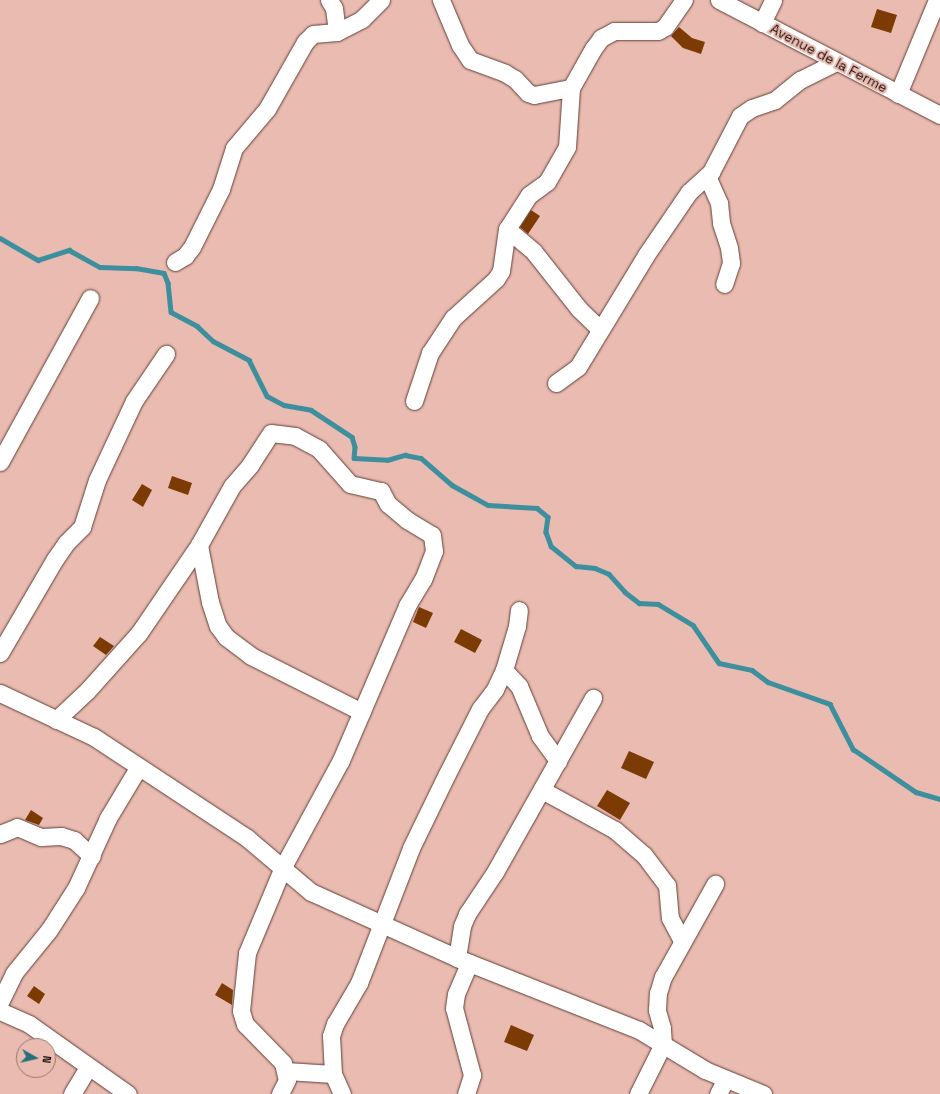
<!DOCTYPE html>
<html>
<head>
<meta charset="utf-8">
<style>
	body { margin:0 }
	#map { position:relative; width:940px; height:1094px; overflow:hidden; background:#e9bbb1; font-family:"Space Grotesk",sans-serif }
	div>[style] { position:absolute }
	.stream>* { height:4.5px; margin:-2.25px; padding:0 2.25px; transform-origin:2.25px; border-radius:2.25px; background:#3e8f9e }
	.building>* { inset:0; background:#7c3a04 }
	.roads { filter:drop-shadow(0 0 1px #633d35) drop-shadow(0 0 1px #633d35) }
	.minor>* { height:17px; margin:-8.5px; padding:0 8.5px; transform-origin:8.5px; border-radius:8.5px; background:#fff }
	span { translate:-50% -50%; white-space:nowrap; text-align:center; line-height:1.15; -webkit-text-stroke:4px #e9bbb1; paint-order:stroke }
	.street-label { font-size:14px; color:#1d0e0b }
	.north { position:absolute; left:16px; top:1038px; width:40px; height:40px; box-sizing:border-box; background:#e9bbb1; border:1px solid #97766f; border-radius:50%; rotate:98deg; font-size:11px; font-weight:700; line-height:16px; text-align:center; color:#1d0e0b }
	.north::after { content:''; display:block; margin:auto; width:14px; height:18px; background:#276e7b; clip-path:polygon(50% 0,100% 100%,50% 72%,0 100%) }
</style>
</head>
<body>
<div id="map">
	<div class="stream">
		<i style="left:0;top:238px;width:44px;rotate:30.1deg"></i>
		<i style="left:38px;top:260px;width:33px;rotate:-18deg"></i>
		<i style="left:69px;top:250px;width:35px;rotate:29deg"></i>
		<i style="left:100px;top:267px;width:36px;rotate:2deg"></i>
		<i style="left:136px;top:268px;width:28px;rotate:10deg"></i>
		<i style="left:164px;top:273px;width:11px;rotate:68deg"></i>
		<i style="left:168px;top:283px;width:29px;rotate:84deg"></i>
		<i style="left:171px;top:312px;width:30px;rotate:28deg"></i>
		<i style="left:197px;top:326px;width:22px;rotate:43deg"></i>
		<i style="left:213px;top:341px;width:41px;rotate:27.8deg"></i>
		<i style="left:249px;top:360px;width:40px;rotate:63.4deg"></i>
		<i style="left:267px;top:396px;width:19px;rotate:28deg"></i>
		<i style="left:284px;top:405px;width:27px;rotate:10deg"></i>
		<i style="left:311px;top:410px;width:49px;rotate:33.4deg"></i>
		<i style="left:352px;top:437px;width:10px;rotate:73deg"></i>
		<i style="left:355px;top:447px;width:11px;rotate:95deg"></i>
		<i style="left:354px;top:458px;width:33px;rotate:3deg"></i>
		<i style="left:387px;top:460px;width:19px;rotate:-16deg"></i>
		<i style="left:405px;top:455px;width:16px;rotate:11deg"></i>
		<i style="left:421px;top:458px;width:41px;rotate:41.1deg"></i>
		<i style="left:452px;top:485px;width:41px;rotate:29.1deg"></i>
		<i style="left:488px;top:505px;width:49px;rotate:3.5deg"></i>
		<i style="left:537px;top:508px;width:14px;rotate:39deg"></i>
		<i style="left:548px;top:517px;width:15px;rotate:98deg"></i>
		<i style="left:546px;top:532px;width:15px;rotate:70deg"></i>
		<i style="left:551px;top:546px;width:32px;rotate:39deg"></i>
		<i style="left:576px;top:566px;width:19px;rotate:6deg"></i>
		<i style="left:595px;top:568px;width:15px;rotate:23deg"></i>
		<i style="left:609px;top:574px;width:24px;rotate:48deg"></i>
		<i style="left:625px;top:592px;width:18px;rotate:38deg"></i>
		<i style="left:639px;top:603px;width:19px;rotate:3deg"></i>
		<i style="left:658px;top:604px;width:41px;rotate:31deg"></i>
		<i style="left:693px;top:625px;width:46px;rotate:55.6deg"></i>
		<i style="left:719px;top:663px;width:34px;rotate:12deg"></i>
		<i style="left:752px;top:670px;width:20px;rotate:37deg"></i>
		<i style="left:768px;top:682px;width:66px;rotate:19.5deg"></i>
		<i style="left:830px;top:704px;width:51px;rotate:62.9deg"></i>
		<i style="left:853px;top:749px;width:76px;rotate:34.3deg"></i>
		<i style="left:916px;top:792px;width:25px;rotate:16deg"></i>
	</div>
	<div class="building">
		<i style="clip-path:polygon(877px 9px,897px 15px,891px 33px,871px 27px)"></i>
		<i style="clip-path:polygon(679px 27px,692px 38px,705px 42px,701px 54px,683px 48px,671px 36px)"></i>
		<i style="clip-path:polygon(531px 210px,540px 216px,528px 234px,520px 227px)"></i>
		<i style="clip-path:polygon(172px 476px,192px 483px,188px 495px,168px 488px)"></i>
		<i style="clip-path:polygon(142px 484px,152px 490px,143px 507px,132px 500px)"></i>
		<i style="clip-path:polygon(419px 607px,433px 613px,426px 628px,413px 622px)"></i>
		<i style="clip-path:polygon(461px 629px,482px 640px,475px 653px,454px 642px)"></i>
		<i style="clip-path:polygon(100px 637px,114px 646px,106px 655px,93px 646px)"></i>
		<i style="clip-path:polygon(629px 751px,654px 762px,646px 779px,621px 768px)"></i>
		<i style="clip-path:polygon(607px 790px,630px 803px,620px 820px,597px 806px)"></i>
		<i style="clip-path:polygon(31px 810px,43px 818px,39px 825px,25px 820px)"></i>
		<i style="clip-path:polygon(222px 983px,233px 990px,232px 1005px,215px 995px)"></i>
		<i style="clip-path:polygon(34px 986px,45px 994px,39px 1004px,27px 996px)"></i>
		<i style="clip-path:polygon(511px 1025px,534px 1035px,527px 1051px,504px 1042px)"></i>
	</div>
	<div class="roads">
		<div class="minor">
			<i style="left:329px;top:0;width:9px;rotate:58deg"></i>
			<i style="left:334px;top:8px;width:24px;rotate:83deg"></i>
			<i style="left:441px;top:0;width:49px;rotate:67.1deg"></i>
			<i style="left:460px;top:45px;width:18px;rotate:56deg"></i>
			<i style="left:470px;top:60px;width:37px;rotate:20deg"></i>
			<i style="left:505px;top:73px;width:12px;rotate:31deg"></i>
			<i style="left:515px;top:79px;width:19px;rotate:47deg"></i>
			<i style="left:528px;top:93px;width:6px;rotate:18deg"></i>
			<i style="left:534px;top:95px;width:38px;rotate:-11deg"></i>
			<i style="left:719px;top:0;width:249px;rotate:27.5deg"></i>
			<i style="left:762px;top:23px;width:25px;rotate:-64deg"></i>
			<i style="left:898px;top:94px;width:102px;rotate:-67.5deg"></i>
			<i style="left:707px;top:176px;width:30px;rotate:66deg"></i>
			<i style="left:719px;top:203px;width:20px;rotate:84deg"></i>
			<i style="left:721px;top:223px;width:26px;rotate:72deg"></i>
			<i style="left:729px;top:248px;width:15px;rotate:82deg"></i>
			<i style="left:731px;top:263px;width:22px;rotate:108deg"></i>
			<i style="left:507px;top:229px;width:35px;rotate:40deg"></i>
			<i style="left:534px;top:252px;width:73px;rotate:51.7deg"></i>
			<i style="left:579px;top:309px;width:29px;rotate:44deg"></i>
			<i style="left:175px;top:262px;width:12px;rotate:-31deg"></i>
			<i style="left:185px;top:256px;width:11px;rotate:-52deg"></i>
			<i style="left:192px;top:247px;width:65px;rotate:-63.4deg"></i>
			<i style="left:221px;top:189px;width:43px;rotate:-72.4deg"></i>
			<i style="left:234px;top:148px;width:51px;rotate:-49.8deg"></i>
			<i style="left:267px;top:109px;width:77px;rotate:-60.4deg"></i>
			<i style="left:305px;top:42px;width:11px;rotate:-45deg"></i>
			<i style="left:313px;top:34px;width:24px;rotate:-5deg"></i>
			<i style="left:337px;top:32px;width:28px;rotate:-27deg"></i>
			<i style="left:362px;top:19px;width:27px;rotate:-45deg"></i>
			<i style="left:556px;top:383px;width:27px;rotate:-36deg"></i>
			<i style="left:578px;top:367px;width:131px;rotate:-58.7deg"></i>
			<i style="left:646px;top:255px;width:76px;rotate:-55.7deg"></i>
			<i style="left:689px;top:192px;width:30px;rotate:-42deg"></i>
			<i style="left:711px;top:172px;width:63px;rotate:-62.6deg"></i>
			<i style="left:740px;top:116px;width:14px;rotate:-34deg"></i>
			<i style="left:752px;top:108px;width:24px;rotate:-19deg"></i>
			<i style="left:775px;top:100px;width:32px;rotate:-39deg"></i>
			<i style="left:800px;top:80px;width:40px;rotate:-26.6deg"></i>
			<i style="left:414px;top:401px;width:51px;rotate:-71.6deg"></i>
			<i style="left:430px;top:353px;width:42px;rotate:-56.7deg"></i>
			<i style="left:453px;top:318px;width:58px;rotate:-42.2deg"></i>
			<i style="left:496px;top:279px;width:9px;rotate:-58deg"></i>
			<i style="left:501px;top:271px;width:42px;rotate:-81.9deg"></i>
			<i style="left:507px;top:229px;width:40px;rotate:-57.1deg"></i>
			<i style="left:529px;top:195px;width:22px;rotate:-36deg"></i>
			<i style="left:547px;top:182px;width:40px;rotate:-60.3deg"></i>
			<i style="left:567px;top:147px;width:59px;rotate:-86.1deg"></i>
			<i style="left:571px;top:88px;width:45px;rotate:-60.6deg"></i>
			<i style="left:593px;top:49px;width:14px;rotate:-54deg"></i>
			<i style="left:601px;top:38px;width:15px;rotate:-28deg"></i>
			<i style="left:614px;top:31px;width:44px"></i>
			<i style="left:658px;top:31px;width:8px;rotate:-30deg"></i>
			<i style="left:665px;top:27px;width:33px;rotate:-55deg"></i>
			<i style="left:0;top:462px;width:187px;rotate:-61.2deg"></i>
			<i style="left:199px;top:545px;width:58px;rotate:79.1deg"></i>
			<i style="left:210px;top:602px;width:25px;rotate:72deg"></i>
			<i style="left:218px;top:626px;width:14px;rotate:54deg"></i>
			<i style="left:226px;top:637px;width:31px;rotate:37deg"></i>
			<i style="left:251px;top:656px;width:124px;rotate:26.8deg"></i>
			<i style="left:0;top:653px;width:109px;rotate:-59.7deg"></i>
			<i style="left:55px;top:559px;width:19px;rotate:-55deg"></i>
			<i style="left:66px;top:543px;width:23px;rotate:-45deg"></i>
			<i style="left:82px;top:527px;width:49px;rotate:-72.3deg"></i>
			<i style="left:97px;top:480px;width:87px;rotate:-64.9deg"></i>
			<i style="left:134px;top:401px;width:57px;rotate:-55.8deg"></i>
			<i style="left:504px;top:670px;width:22px;rotate:47deg"></i>
			<i style="left:519px;top:686px;width:54px;rotate:67.2deg"></i>
			<i style="left:540px;top:736px;width:31px;rotate:54deg"></i>
			<i style="left:0;top:693px;width:104px;rotate:25.1deg"></i>
			<i style="left:94px;top:737px;width:183px;rotate:33.4deg"></i>
			<i style="left:247px;top:838px;width:84px;rotate:40.2deg"></i>
			<i style="left:311px;top:892px;width:160px;rotate:24.3deg"></i>
			<i style="left:457px;top:958px;width:196px;rotate:21.6deg"></i>
			<i style="left:639px;top:1030px;width:77px;rotate:31.2deg"></i>
			<i style="left:705px;top:1070px;width:63px;rotate:22.5deg"></i>
			<i style="left:56px;top:720px;width:42px;rotate:-43.1deg"></i>
			<i style="left:87px;top:691px;width:78px;rotate:-48.1deg"></i>
			<i style="left:139px;top:633px;width:107px;rotate:-55.7deg"></i>
			<i style="left:199px;top:545px;width:68px;rotate:-60.8deg"></i>
			<i style="left:232px;top:486px;width:28px;rotate:-49deg"></i>
			<i style="left:250px;top:465px;width:38px;rotate:-57deg"></i>
			<i style="left:271px;top:433px;width:24px;rotate:7deg"></i>
			<i style="left:295px;top:436px;width:27px;rotate:28deg"></i>
			<i style="left:319px;top:449px;width:47px;rotate:48.5deg"></i>
			<i style="left:350px;top:484px;width:32px;rotate:13deg"></i>
			<i style="left:381px;top:491px;width:15px;rotate:62deg"></i>
			<i style="left:388px;top:504px;width:25px;rotate:40deg"></i>
			<i style="left:407px;top:520px;width:29px;rotate:31deg"></i>
			<i style="left:432px;top:535px;width:16px;rotate:83deg"></i>
			<i style="left:434px;top:551px;width:30px;rotate:111deg"></i>
			<i style="left:423px;top:579px;width:31px;rotate:121deg"></i>
			<i style="left:407px;top:606px;width:168px;rotate:113.2deg"></i>
			<i style="left:341px;top:760px;width:122px;rotate:118.5deg"></i>
			<i style="left:283px;top:867px;width:93px;rotate:112.7deg"></i>
			<i style="left:247px;top:953px;width:58px;rotate:95.9deg"></i>
			<i style="left:241px;top:1011px;width:14px;rotate:73deg"></i>
			<i style="left:245px;top:1024px;width:54px;rotate:45.7deg"></i>
			<i style="left:283px;top:1063px;width:17px;rotate:77deg"></i>
			<i style="left:287px;top:1080px;width:16px;rotate:117deg"></i>
			<i style="left:542px;top:790px;width:83px;rotate:28.7deg"></i>
			<i style="left:615px;top:830px;width:38px;rotate:41deg"></i>
			<i style="left:644px;top:855px;width:38px;rotate:53deg"></i>
			<i style="left:667px;top:885px;width:33px;rotate:85deg"></i>
			<i style="left:670px;top:918px;width:26px;rotate:62deg"></i>
			<i style="left:0;top:834px;width:18px;rotate:-22deg"></i>
			<i style="left:17px;top:827px;width:26px;rotate:23deg"></i>
			<i style="left:41px;top:837px;width:20px;rotate:-3deg"></i>
			<i style="left:61px;top:836px;width:14px;rotate:17deg"></i>
			<i style="left:74px;top:840px;width:24px;rotate:42deg"></i>
			<i style="left:457px;top:958px;width:32px;rotate:-81deg"></i>
			<i style="left:462px;top:926px;width:13px;rotate:-67deg"></i>
			<i style="left:467px;top:914px;width:50px;rotate:-56.3deg"></i>
			<i style="left:495px;top:872px;width:200px;rotate:-60.6deg"></i>
			<i style="left:0;top:1002px;width:32px;rotate:-64deg"></i>
			<i style="left:14px;top:973px;width:55px;rotate:-50.9deg"></i>
			<i style="left:49px;top:930px;width:50px;rotate:-57.3deg"></i>
			<i style="left:76px;top:888px;width:77px;rotate:-65.4deg"></i>
			<i style="left:108px;top:818px;width:58px;rotate:-59deg"></i>
			<i style="left:0;top:1011px;width:32px;rotate:24deg"></i>
			<i style="left:29px;top:1024px;width:121px;rotate:35.3deg"></i>
			<i style="left:286px;top:1071px;width:47px;rotate:3.7deg"></i>
			<i style="left:72px;top:1094px;width:31px;rotate:-59deg"></i>
			<i style="left:342px;top:1094px;width:22px;rotate:-114deg"></i>
			<i style="left:333px;top:1074px;width:38px;rotate:-93deg"></i>
			<i style="left:331px;top:1036px;width:13px;rotate:-72deg"></i>
			<i style="left:335px;top:1024px;width:48px;rotate:-59.7deg"></i>
			<i style="left:359px;top:983px;width:145px;rotate:-68.9deg"></i>
			<i style="left:411px;top:848px;width:82px;rotate:-64.1deg"></i>
			<i style="left:447px;top:774px;width:73px;rotate:-63.1deg"></i>
			<i style="left:480px;top:709px;width:25px;rotate:-53deg"></i>
			<i style="left:495px;top:689px;width:21px;rotate:-65deg"></i>
			<i style="left:504px;top:670px;width:46px;rotate:-73.5deg"></i>
			<i style="left:517px;top:626px;width:16px;rotate:-83deg"></i>
			<i style="left:466px;top:1094px;width:20px;rotate:-72deg"></i>
			<i style="left:472px;top:1075px;width:69px;rotate:-105deg"></i>
			<i style="left:454px;top:1008px;width:14px;rotate:-82deg"></i>
			<i style="left:456px;top:994px;width:34px;rotate:-67deg"></i>
			<i style="left:638px;top:1094px;width:56px;rotate:-63.4deg"></i>
			<i style="left:663px;top:1044px;width:16px;rotate:-94deg"></i>
			<i style="left:662px;top:1028px;width:19px;rotate:-106deg"></i>
			<i style="left:657px;top:1010px;width:17px;rotate:-87deg"></i>
			<i style="left:658px;top:993px;width:17px;rotate:-73deg"></i>
			<i style="left:663px;top:977px;width:107px;rotate:-60.8deg"></i>
			<i style="left:718px;top:1094px;width:16px;rotate:-63deg"></i>
		</div>
	</div>
	<div class="street-label">
		<span style="left:829px;top:58px;rotate:28deg">Avenue de la Ferme</span>
	</div>
	<div class="north">N</div>
</div>
</body>
</html>
